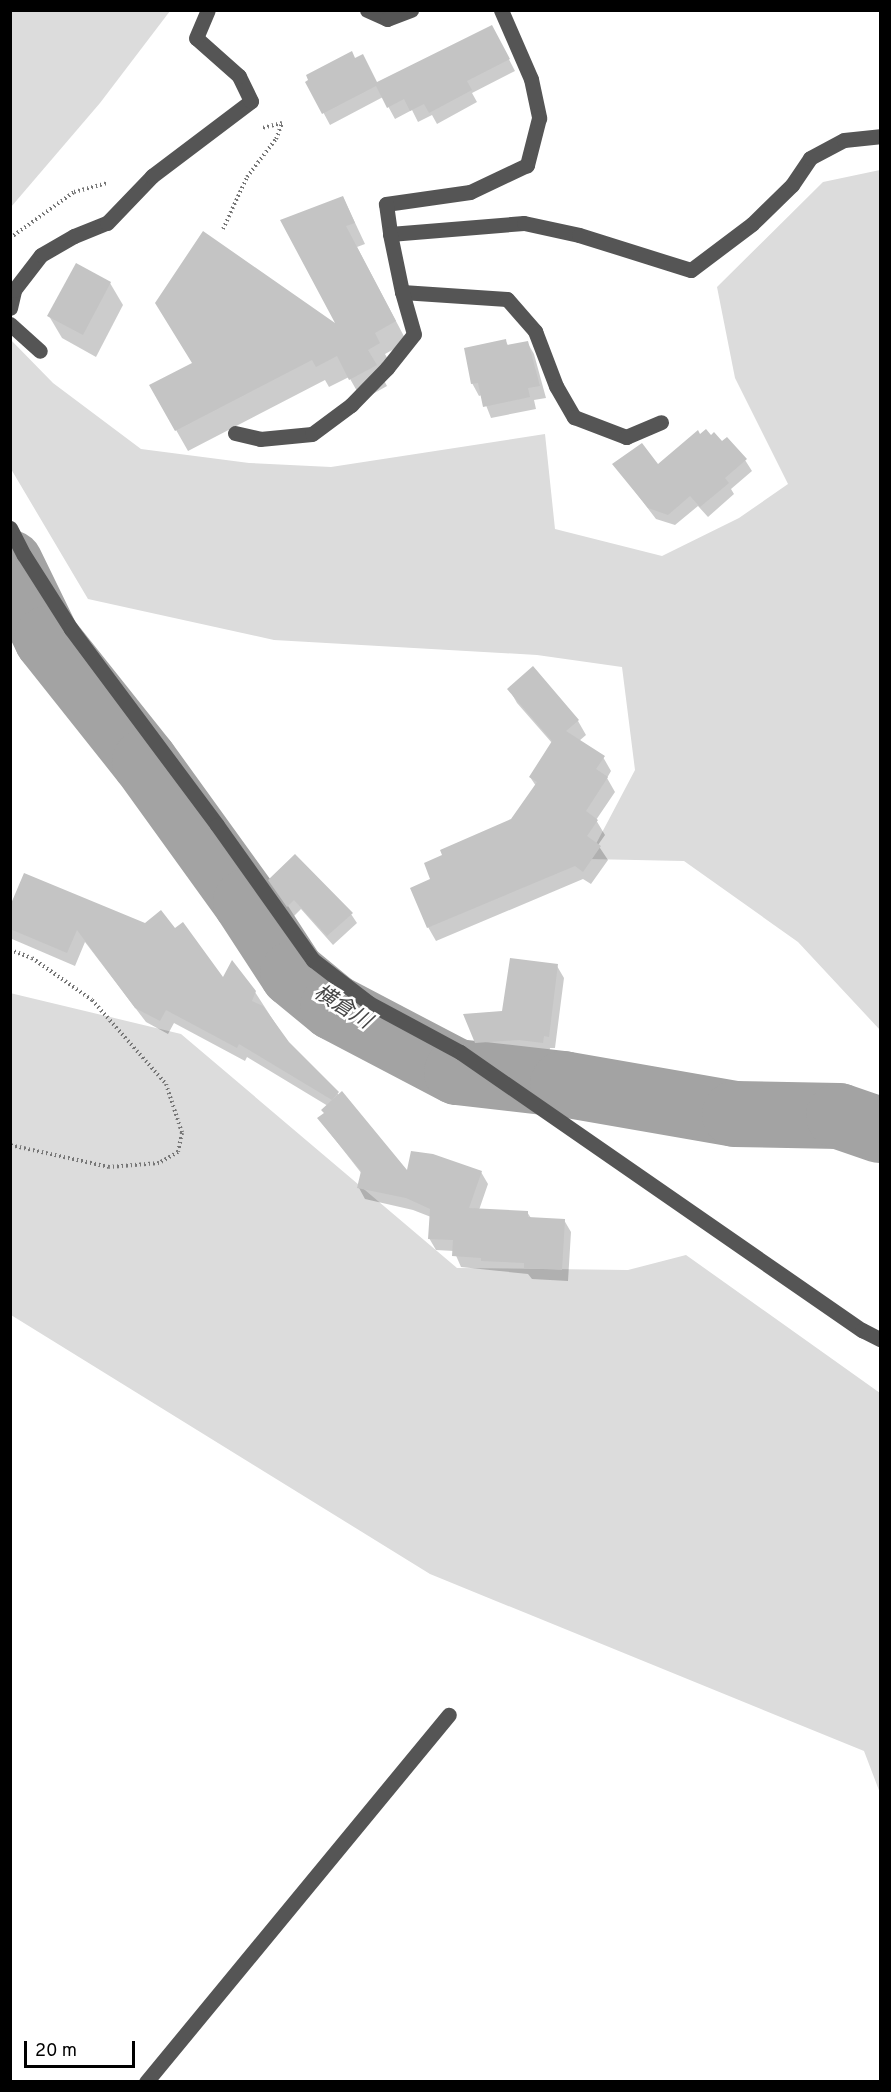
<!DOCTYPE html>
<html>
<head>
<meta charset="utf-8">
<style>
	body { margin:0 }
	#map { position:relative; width:891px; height:2092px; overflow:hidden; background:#fff; font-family:Overpass,"Noto Sans JP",sans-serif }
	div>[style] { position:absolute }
	.green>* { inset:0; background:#dcdcdc }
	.shadow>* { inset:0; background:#0003 }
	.river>* { height:66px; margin:-33px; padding:0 33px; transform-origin:33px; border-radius:33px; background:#a3a3a3 }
	.building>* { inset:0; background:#c4c4c4 }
	.path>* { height:4px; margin-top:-2px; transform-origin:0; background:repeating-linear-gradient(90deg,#777 0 1.5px,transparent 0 4.5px) }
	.minor>* { height:15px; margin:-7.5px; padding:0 7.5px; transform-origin:7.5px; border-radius:7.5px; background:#555 }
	span { translate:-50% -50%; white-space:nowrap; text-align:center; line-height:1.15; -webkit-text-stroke:5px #fff; paint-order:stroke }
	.water-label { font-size:21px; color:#444; font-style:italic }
	.frame { position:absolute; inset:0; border:12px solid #000; pointer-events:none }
	.scale { position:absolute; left:24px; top:2041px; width:111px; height:27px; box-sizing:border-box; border:3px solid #000; border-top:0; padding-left:8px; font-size:18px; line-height:21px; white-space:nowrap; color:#000; -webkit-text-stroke:4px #fff; paint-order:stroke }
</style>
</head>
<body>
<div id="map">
	<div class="green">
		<i style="clip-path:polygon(11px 10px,170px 11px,100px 103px,11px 207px)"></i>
		<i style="clip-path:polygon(880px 170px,880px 1030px,798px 942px,684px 861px,588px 859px,635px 770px,622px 667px,537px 655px,274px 640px,88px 599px,11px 469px,10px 339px,53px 383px,141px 449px,249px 463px,331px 467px,545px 434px,555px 529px,662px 556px,739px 518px,788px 484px,735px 378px,717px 287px,823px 182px)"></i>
		<i style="clip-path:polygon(10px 993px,181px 1034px,457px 1268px,628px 1270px,686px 1255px,880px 1393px,880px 1793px,864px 1751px,430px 1574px,11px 1315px)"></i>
	</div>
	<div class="shadow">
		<i style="clip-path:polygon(498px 38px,515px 71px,472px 93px,477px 102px,437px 124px,432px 115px,418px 122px,412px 110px,395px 119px,383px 97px,330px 125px,307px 82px,355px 59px,377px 83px)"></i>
		<i style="clip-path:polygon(343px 197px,365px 244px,357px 247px,407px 342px,385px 354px,391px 365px,379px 371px,387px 386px,362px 400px,349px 377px,329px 387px,325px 380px,188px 451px,151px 386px,339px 328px)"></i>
		<i style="clip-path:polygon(110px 283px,123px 305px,96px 357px,62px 338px,49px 316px)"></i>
		<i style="clip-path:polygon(505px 340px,509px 347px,527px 342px,534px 354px,546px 398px,534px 400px,536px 409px,491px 418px,482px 395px,479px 396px,472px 383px)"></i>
		<i style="clip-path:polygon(700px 436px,711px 437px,722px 443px,745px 460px,752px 471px,731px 489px,734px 494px,708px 517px,698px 506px,675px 525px,656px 519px,614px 464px,658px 466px)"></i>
		<i style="clip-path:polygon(532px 669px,578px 721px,586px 735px,579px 741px,603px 757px,611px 771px,607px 778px,615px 792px,596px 820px,605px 835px,598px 845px,608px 860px,591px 884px,583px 879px,436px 941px,428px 927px,432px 880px,512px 821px,536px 786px,530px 777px,552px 743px,517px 703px,509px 689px)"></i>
		<i style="clip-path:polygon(276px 890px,351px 914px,357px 923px,333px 945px,301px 909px,294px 916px)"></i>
		<i style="clip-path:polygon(10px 910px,174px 930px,223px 980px,255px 992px,288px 1043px,337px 1093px,408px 1173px,481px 1172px,488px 1184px,479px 1210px,527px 1212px,531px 1218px,564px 1220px,571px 1232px,568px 1281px,532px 1279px,528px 1274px,461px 1267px,454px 1251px,436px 1250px,429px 1238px,431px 1217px,413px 1210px,365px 1199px,359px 1188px,362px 1174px,319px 1119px,325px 1114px,328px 1106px,247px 1057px,245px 1061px,174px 1023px,168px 1034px,146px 1022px,85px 942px,75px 966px,12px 939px)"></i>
		<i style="clip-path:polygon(557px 966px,564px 978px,555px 1048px,550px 1048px,549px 1054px,527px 1052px,484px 1055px,477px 1043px,504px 1013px)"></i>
	</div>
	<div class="river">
		<i style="left:10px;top:563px;width:85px;rotate:64deg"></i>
		<i style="left:47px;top:639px;width:157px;rotate:51.5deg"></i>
		<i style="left:145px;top:762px;width:173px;rotate:54.2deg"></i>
		<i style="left:246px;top:902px;width:86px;rotate:56.9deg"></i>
		<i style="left:293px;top:974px;width:52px;rotate:39.5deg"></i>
		<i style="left:333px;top:1007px;width:140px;rotate:27.7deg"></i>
		<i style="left:457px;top:1072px;width:107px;rotate:6.5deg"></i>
		<i style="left:563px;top:1084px;width:175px;rotate:9.9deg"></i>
		<i style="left:735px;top:1114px;width:104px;rotate:1.1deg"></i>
		<i style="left:839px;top:1116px;width:43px;rotate:18.9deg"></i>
	</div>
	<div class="building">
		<i style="clip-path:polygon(492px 25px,510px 59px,467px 81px,472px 90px,429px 113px,424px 104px,410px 111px,404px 99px,387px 108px,376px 86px,322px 114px,305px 82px,308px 80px,306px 75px,352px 51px,355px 58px,363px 54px,377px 82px)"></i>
		<i style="clip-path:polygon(343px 196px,355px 223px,346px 226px,396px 321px,375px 333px,380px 343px,368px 350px,377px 365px,349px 380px,337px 356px,316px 367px,312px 360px,175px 431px,149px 385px,192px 363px,155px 303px,203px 231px,335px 323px,280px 220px)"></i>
		<i style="clip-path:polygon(76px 263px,111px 282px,83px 335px,47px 316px)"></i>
		<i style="clip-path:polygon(506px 339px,507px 345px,528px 341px,540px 386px,528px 388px,530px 397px,483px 407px,478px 383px,471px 384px,464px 348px)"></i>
		<i style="clip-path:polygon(706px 429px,711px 435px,714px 432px,722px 441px,727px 437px,747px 459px,725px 478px,729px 483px,700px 507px,690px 496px,668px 515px,648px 508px,612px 464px,642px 443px,658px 464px,698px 430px,700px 434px)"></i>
		<i style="clip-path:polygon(533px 666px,579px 720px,566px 731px,605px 756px,596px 769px,608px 777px,586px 811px,598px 820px,587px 836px,601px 846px,583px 872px,575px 866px,427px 928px,410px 888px,430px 879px,424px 863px,442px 855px,440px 850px,511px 819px,537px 782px,529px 777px,552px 741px,507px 689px)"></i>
		<i style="clip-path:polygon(295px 854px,353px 913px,327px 936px,294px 900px,287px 907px,268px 880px)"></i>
		<i style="clip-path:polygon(24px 873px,145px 923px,161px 910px,175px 928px,183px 922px,223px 977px,232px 960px,256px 991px,252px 1001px,263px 1006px,289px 1042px,339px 1092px,332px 1100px,239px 1044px,237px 1048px,166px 1010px,160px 1021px,135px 1008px,77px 930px,67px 953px,10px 929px,10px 906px)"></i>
		<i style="clip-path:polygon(510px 958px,558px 964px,549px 1037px,544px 1036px,543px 1043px,519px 1040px,475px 1043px,463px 1014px,502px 1011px)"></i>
		<i style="clip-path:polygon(342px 1091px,407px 1170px,411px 1151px,433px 1154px,482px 1171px,469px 1208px,528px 1211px,528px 1217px,565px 1219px,562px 1270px,524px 1268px,524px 1263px,481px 1261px,481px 1258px,452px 1256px,453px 1240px,428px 1239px,430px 1209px,406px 1198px,357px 1188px,361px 1171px,317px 1118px,324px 1113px,321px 1110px)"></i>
	</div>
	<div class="path">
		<i style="left:223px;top:229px;width:57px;rotate:-65.2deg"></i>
		<i style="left:247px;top:177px;width:48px;rotate:-52.7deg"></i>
		<i style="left:276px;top:139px;width:17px;rotate:-69deg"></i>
		<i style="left:282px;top:123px;width:21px;rotate:166deg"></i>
		<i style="left:10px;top:238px;width:79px;rotate:-35.7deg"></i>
		<i style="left:74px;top:192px;width:35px;rotate:-15deg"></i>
		<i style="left:10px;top:950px;width:23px;rotate:20deg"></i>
		<i style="left:32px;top:958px;width:73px;rotate:35deg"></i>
		<i style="left:92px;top:1000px;width:112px;rotate:48.6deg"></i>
		<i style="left:166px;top:1084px;width:52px;rotate:71.9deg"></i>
		<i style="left:182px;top:1133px;width:19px;rotate:102deg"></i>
		<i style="left:178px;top:1152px;width:22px;rotate:150deg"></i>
		<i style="left:159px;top:1163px;width:50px;rotate:175.4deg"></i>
		<i style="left:109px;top:1167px;width:101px;rotate:-167.5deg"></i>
	</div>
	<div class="minor">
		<i style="left:367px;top:10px;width:22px;rotate:24deg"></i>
		<i style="left:387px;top:19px;width:26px;rotate:-21deg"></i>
		<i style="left:501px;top:10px;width:75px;rotate:66.5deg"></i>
		<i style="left:531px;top:79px;width:40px;rotate:78deg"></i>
		<i style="left:539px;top:118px;width:49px;rotate:104.3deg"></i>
		<i style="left:527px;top:165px;width:63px;rotate:154.7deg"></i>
		<i style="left:470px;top:192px;width:85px;rotate:171.9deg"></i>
		<i style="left:386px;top:204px;width:30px;rotate:82deg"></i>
		<i style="left:390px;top:234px;width:134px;rotate:-4.7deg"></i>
		<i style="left:524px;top:223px;width:56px;rotate:12.3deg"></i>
		<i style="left:579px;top:235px;width:117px;rotate:17.4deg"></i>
		<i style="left:691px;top:270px;width:76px;rotate:-37deg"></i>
		<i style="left:752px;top:224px;width:56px;rotate:-44.3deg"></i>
		<i style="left:792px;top:185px;width:32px;rotate:-56deg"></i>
		<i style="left:810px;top:158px;width:38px;rotate:-28deg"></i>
		<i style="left:844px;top:140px;width:36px;rotate:-6deg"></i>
		<i style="left:390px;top:234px;width:59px;rotate:78.3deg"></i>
		<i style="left:402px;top:292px;width:105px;rotate:3.8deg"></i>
		<i style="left:507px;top:299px;width:43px;rotate:48.8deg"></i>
		<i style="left:535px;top:331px;width:59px;rotate:69.1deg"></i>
		<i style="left:556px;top:386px;width:36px;rotate:60deg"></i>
		<i style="left:574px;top:417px;width:56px;rotate:21deg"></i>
		<i style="left:626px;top:437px;width:38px;rotate:-23deg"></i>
		<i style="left:10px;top:308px;width:18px;rotate:-77deg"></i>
		<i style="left:14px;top:290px;width:44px;rotate:-52.4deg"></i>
		<i style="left:41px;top:255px;width:38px;rotate:-30deg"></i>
		<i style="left:74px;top:236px;width:35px;rotate:-22deg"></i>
		<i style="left:107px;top:223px;width:65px;rotate:-46.2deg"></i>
		<i style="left:152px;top:176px;width:124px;rotate:-37.1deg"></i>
		<i style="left:251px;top:101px;width:28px;rotate:-116deg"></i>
		<i style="left:239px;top:76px;width:57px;rotate:-138.5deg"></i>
		<i style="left:196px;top:38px;width:30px;rotate:-67deg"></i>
		<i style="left:10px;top:324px;width:40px;rotate:42deg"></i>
		<i style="left:235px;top:433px;width:26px;rotate:13deg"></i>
		<i style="left:260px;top:439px;width:52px;rotate:-5.5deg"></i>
		<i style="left:312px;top:434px;width:49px;rotate:-36.6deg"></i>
		<i style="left:351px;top:405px;width:52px;rotate:-45.8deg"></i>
		<i style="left:387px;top:368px;width:43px;rotate:-51.5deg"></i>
		<i style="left:414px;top:334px;width:44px;rotate:-105.9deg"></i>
		<i style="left:10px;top:528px;width:30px;rotate:63deg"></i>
		<i style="left:24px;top:555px;width:88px;rotate:57.6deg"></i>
		<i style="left:71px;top:629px;width:244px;rotate:53.3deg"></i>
		<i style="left:217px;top:825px;width:166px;rotate:54.6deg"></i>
		<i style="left:313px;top:960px;width:71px;rotate:37.5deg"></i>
		<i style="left:369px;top:1003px;width:103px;rotate:28.3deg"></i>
		<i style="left:460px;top:1052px;width:489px;rotate:34.7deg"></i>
		<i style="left:862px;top:1330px;width:20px;rotate:27deg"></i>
		<i style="left:146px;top:2082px;width:476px;rotate:-50.5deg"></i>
	</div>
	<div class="water-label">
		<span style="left:342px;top:1008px;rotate:32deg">横倉川</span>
	</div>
	<div class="frame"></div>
	<div class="scale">20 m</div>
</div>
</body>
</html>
